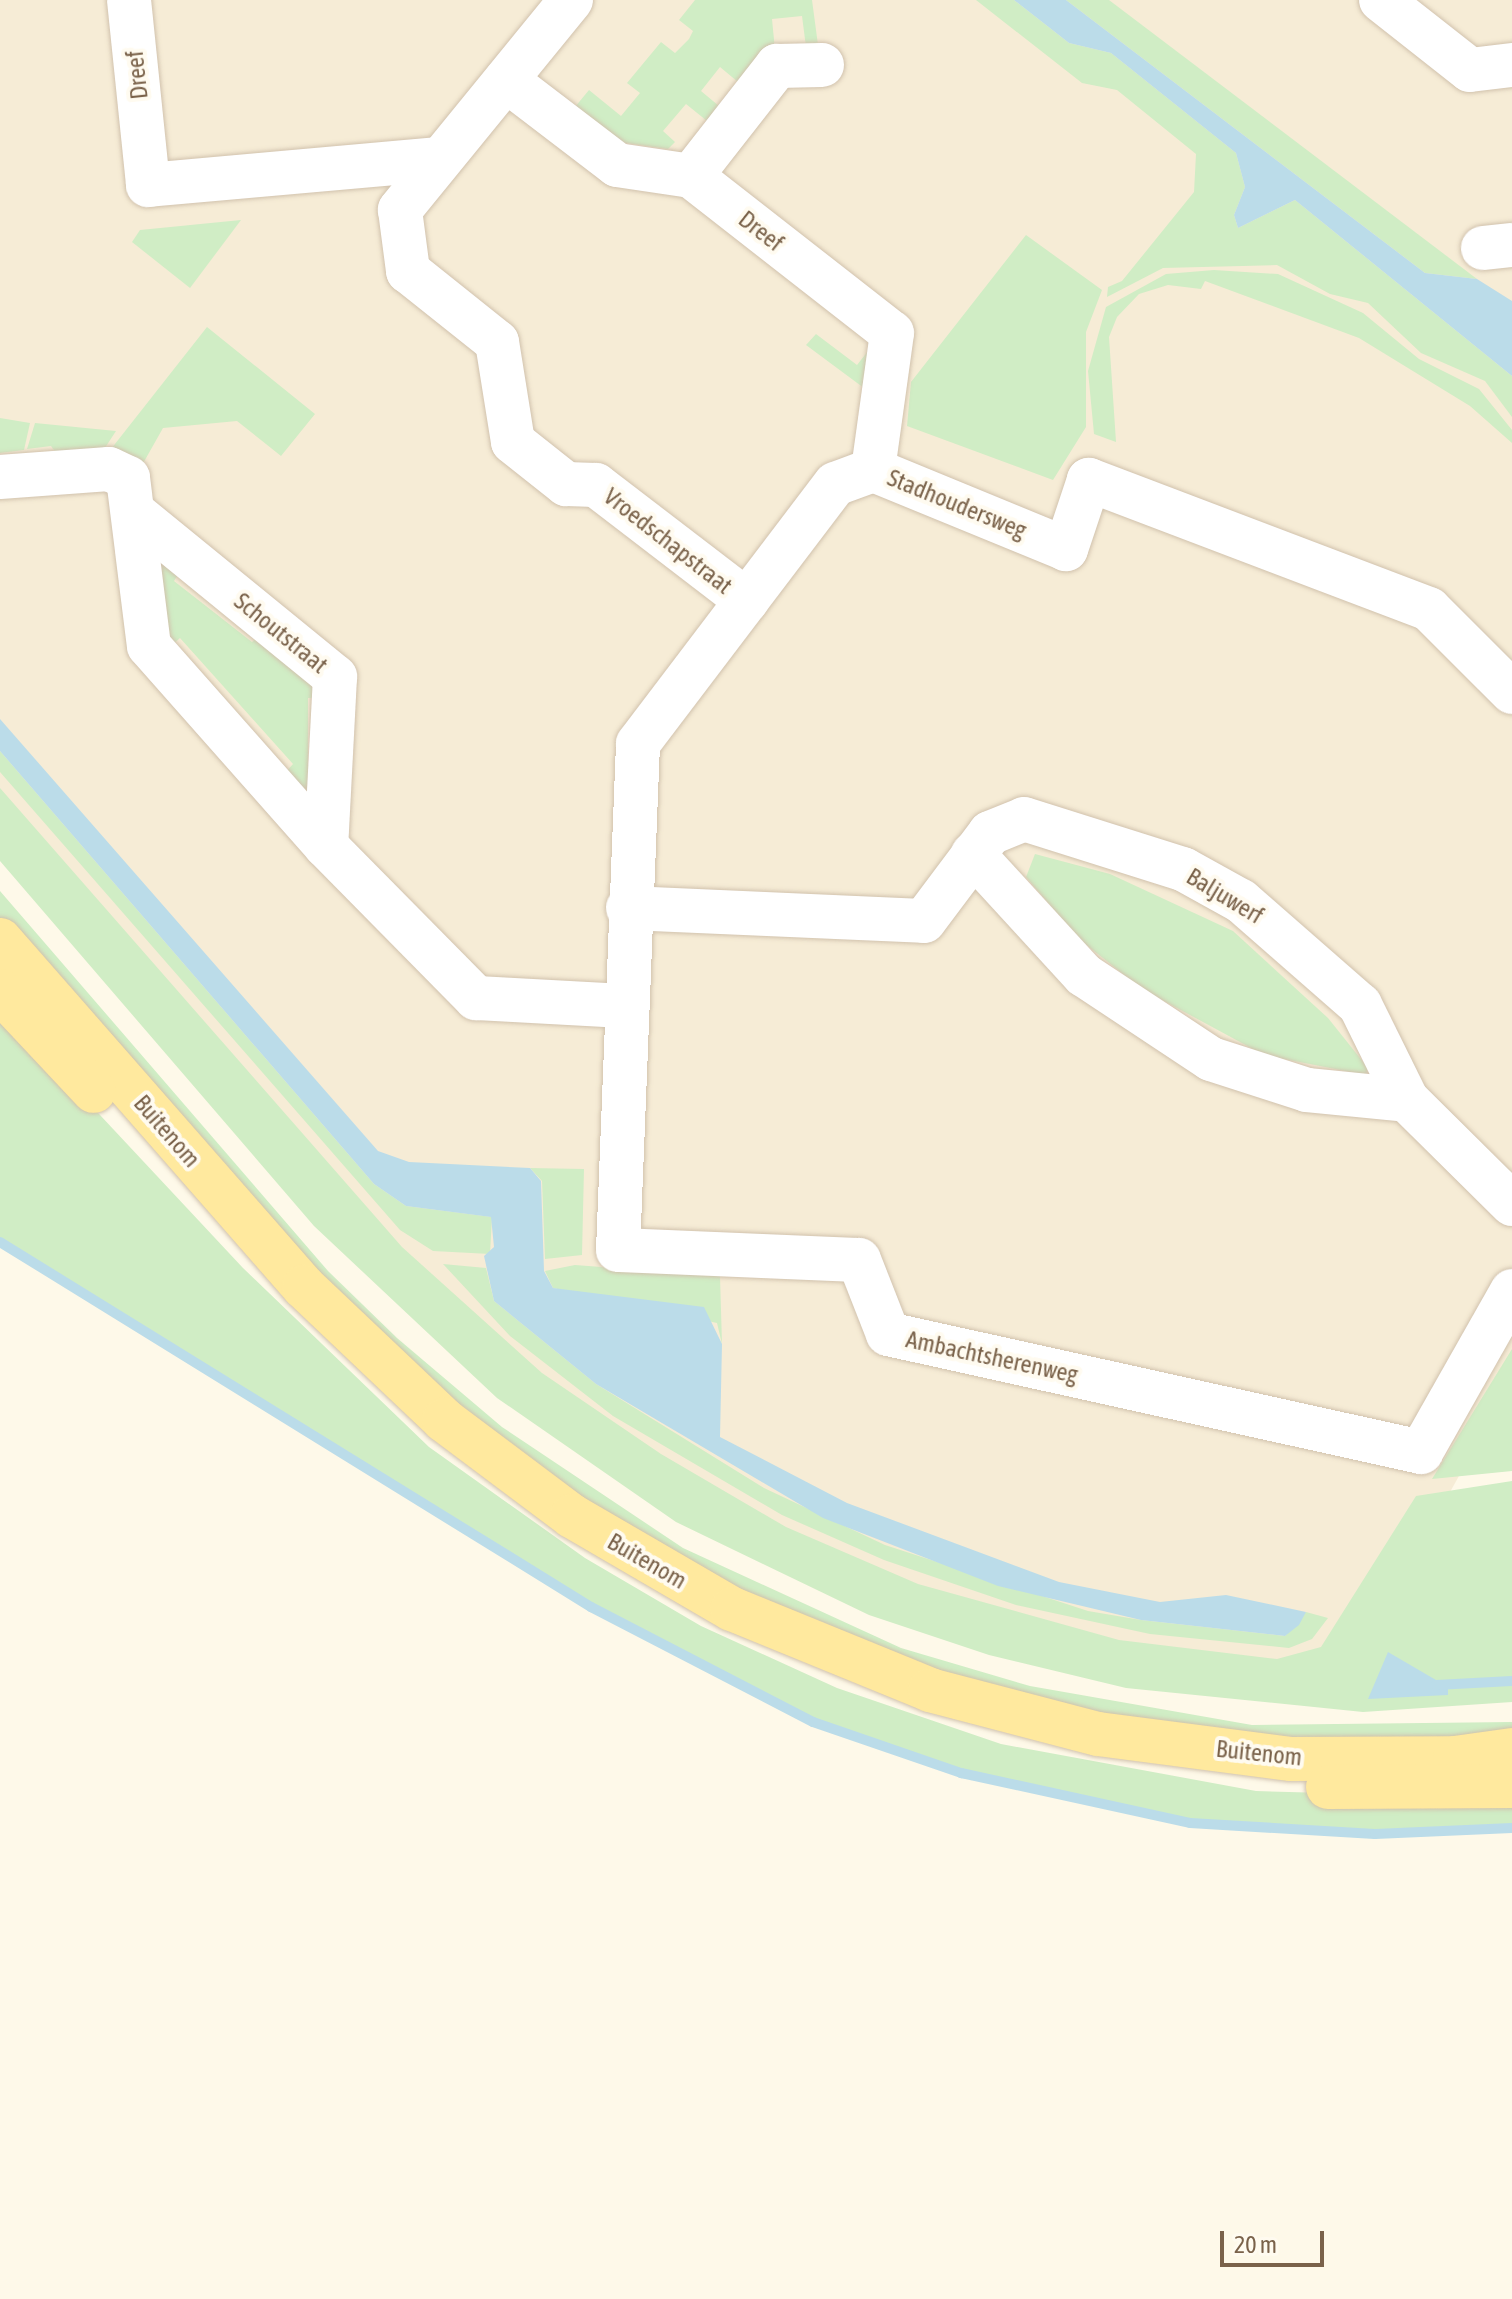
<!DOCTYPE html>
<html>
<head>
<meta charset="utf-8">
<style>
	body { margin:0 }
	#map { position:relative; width:1512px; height:2299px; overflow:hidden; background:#fef9e9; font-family:"Asap Condensed",sans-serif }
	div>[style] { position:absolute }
	.residential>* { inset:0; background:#f6ecd6 }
	.green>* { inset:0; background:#d0edc5 }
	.water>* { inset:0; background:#bbdce9 }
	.stream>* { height:10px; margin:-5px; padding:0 5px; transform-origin:5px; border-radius:5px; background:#bbdce9 }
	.roads { filter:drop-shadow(0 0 2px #d1c2ad) drop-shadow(0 0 2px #d1c2ad) }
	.minor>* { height:44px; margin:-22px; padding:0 22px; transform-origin:22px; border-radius:22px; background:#fff }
	.major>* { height:44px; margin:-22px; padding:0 22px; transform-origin:22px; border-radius:22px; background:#ffe99e }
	span { translate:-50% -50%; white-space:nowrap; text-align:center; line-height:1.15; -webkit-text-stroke:8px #fffbf0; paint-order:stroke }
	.street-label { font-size:24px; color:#7a624a }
	.scale { position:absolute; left:1220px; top:2231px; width:104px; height:36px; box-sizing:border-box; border:4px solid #7a624a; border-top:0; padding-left:10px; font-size:24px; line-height:28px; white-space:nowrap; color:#7a624a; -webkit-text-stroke:6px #fffbf0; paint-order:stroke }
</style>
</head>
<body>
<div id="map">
	<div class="residential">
		<i style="clip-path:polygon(0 0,1512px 0,1512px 1381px,1330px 1707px,1061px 1659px,692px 1514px,330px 1227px,0 836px)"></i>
	</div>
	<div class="green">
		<i style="clip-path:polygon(695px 0,812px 0,818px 45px,806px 47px,802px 16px,772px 19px,775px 50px,744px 87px,720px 67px,701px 91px,725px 111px,712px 125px,686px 104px,663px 131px,675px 142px,668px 149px,619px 142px,575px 107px,589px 90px,621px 116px,640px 93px,627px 83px,661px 42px,675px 53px,689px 39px,693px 31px,679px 20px)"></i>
		<i style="clip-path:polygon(976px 0,1014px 0,1069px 43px,1111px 53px,1236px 153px,1245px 187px,1234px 215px,1238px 228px,1295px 200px,1512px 376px,1512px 417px,1485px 381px,1421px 353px,1368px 303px,1330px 294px,1277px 265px,1163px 268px,1107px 297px,1108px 287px,1122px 281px,1194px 192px,1196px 154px,1117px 90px,1082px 83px)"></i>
		<i style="clip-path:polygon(1066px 0,1109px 0,1477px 279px,1425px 273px)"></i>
		<i style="clip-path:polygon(241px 220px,190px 288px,132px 242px,140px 230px)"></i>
		<i style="clip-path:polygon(1026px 235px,1102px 290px,1086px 332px,1086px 427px,1053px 480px,907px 426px,911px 382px)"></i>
		<i style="clip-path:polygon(1214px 270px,1278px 274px,1363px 313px,1419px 359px,1479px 389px,1512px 430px,1512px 443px,1470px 406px,1359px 338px,1205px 281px,1201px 289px,1168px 285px,1139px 294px,1117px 317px,1109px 337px,1116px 442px,1094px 434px,1088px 371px,1106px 307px,1166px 274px)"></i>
		<i style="clip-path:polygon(207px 327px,315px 414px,281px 456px,237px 421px,163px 428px,141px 467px,111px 449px)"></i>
		<i style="clip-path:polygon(816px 334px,857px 365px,872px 346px,872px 394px,806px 345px)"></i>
		<i style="clip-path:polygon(0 418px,30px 423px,24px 450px,0 453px)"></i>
		<i style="clip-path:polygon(35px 423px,116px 431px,101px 454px,59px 457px,51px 446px,27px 449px)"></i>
		<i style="clip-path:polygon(155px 561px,181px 570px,174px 581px,252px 642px,261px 634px,292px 657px,321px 698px,308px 698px,308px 765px,318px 767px,310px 799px,285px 773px,293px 764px,180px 638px,171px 646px)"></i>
		<i style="clip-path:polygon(0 751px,374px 1184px,406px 1206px,492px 1217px,490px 1254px,433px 1251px,400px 1230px,0 772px)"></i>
		<i style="clip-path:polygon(0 788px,402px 1247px,542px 1373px,661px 1454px,786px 1527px,918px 1584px,1119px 1640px,1277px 1659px,1321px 1647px,1416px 1496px,1512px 1481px,1512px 1702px,1363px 1712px,1126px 1688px,989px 1655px,869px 1615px,676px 1522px,497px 1398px,314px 1226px,0 861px)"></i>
		<i style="clip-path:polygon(1035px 854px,1110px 874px,1233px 931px,1328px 1018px,1368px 1068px,1366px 1075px,1264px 1055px,1142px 989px,1079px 939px,1026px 877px)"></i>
		<i style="clip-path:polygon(0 891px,328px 1271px,397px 1338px,502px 1427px,683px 1548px,901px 1648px,1030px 1686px,1252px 1725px,1512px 1722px,1512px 1740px,1334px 1748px,1022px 1704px,674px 1565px,386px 1350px,0 921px)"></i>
		<i style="clip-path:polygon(0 1008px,243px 1268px,429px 1447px,585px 1558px,701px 1626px,837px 1688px,1001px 1744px,1256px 1791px,1512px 1798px,1512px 1828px,1375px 1834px,1190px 1823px,1076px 1802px,961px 1773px,813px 1722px,699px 1668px,0 1242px)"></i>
		<i style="clip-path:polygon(530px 1168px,584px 1169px,582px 1255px,545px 1259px,542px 1181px)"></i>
		<i style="clip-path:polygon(443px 1264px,486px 1268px,494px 1301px,596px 1384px,764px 1488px,885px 1545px,1088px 1611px,1141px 1620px,1285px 1636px,1306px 1612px,1328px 1618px,1312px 1639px,1289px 1648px,1150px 1634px,1016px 1605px,884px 1560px,782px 1515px,613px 1416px,510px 1336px)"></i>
		<i style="clip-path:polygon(575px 1265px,720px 1276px,722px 1344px,717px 1323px,553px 1288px,545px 1271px)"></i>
		<i style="clip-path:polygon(1512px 1349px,1512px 1471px,1432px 1479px)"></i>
	</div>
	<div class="water">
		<i style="clip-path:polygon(1014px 0,1066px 0,1425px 273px,1477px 279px,1512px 301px,1512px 376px,1295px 200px,1238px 228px,1234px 215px,1245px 187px,1236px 153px,1111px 53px,1069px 43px)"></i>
		<i style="clip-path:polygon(0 719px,378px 1151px,409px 1162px,530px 1168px,541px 1181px,544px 1271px,553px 1288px,704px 1307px,722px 1344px,720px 1437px,847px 1503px,1059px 1582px,1160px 1602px,1226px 1595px,1306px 1612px,1299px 1625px,1285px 1636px,1141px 1620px,998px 1586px,823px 1518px,596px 1384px,494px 1301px,484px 1256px,494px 1247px,491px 1217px,406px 1206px,374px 1184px,0 751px)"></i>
		<i style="clip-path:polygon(1388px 1652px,1448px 1687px,1448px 1695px,1368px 1699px)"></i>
	</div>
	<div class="stream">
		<i style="left:0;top:1242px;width:695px;rotate:31.7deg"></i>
		<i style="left:591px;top:1607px;width:250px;rotate:27.4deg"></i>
		<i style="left:813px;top:1722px;width:157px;rotate:19deg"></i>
		<i style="left:961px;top:1773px;width:234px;rotate:12.3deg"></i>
		<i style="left:1190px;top:1823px;width:185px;rotate:3.4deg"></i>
		<i style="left:1375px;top:1834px;width:137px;rotate:-2.5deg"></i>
		<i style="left:1436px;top:1685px;width:76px;rotate:-3deg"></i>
	</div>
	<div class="roads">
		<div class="minor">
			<i style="left:129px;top:0;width:186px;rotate:84.1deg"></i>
			<i style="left:148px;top:185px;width:293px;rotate:-5.1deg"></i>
			<i style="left:571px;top:0;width:271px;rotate:129.2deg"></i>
			<i style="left:400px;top:210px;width:62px;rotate:82.5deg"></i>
			<i style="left:408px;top:271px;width:114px;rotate:38.6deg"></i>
			<i style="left:497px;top:342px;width:101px;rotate:80.9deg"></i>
			<i style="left:513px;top:442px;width:68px;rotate:38.4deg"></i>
			<i style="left:566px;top:484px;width:30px;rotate:2deg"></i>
			<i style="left:596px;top:485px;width:190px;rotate:37.5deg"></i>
			<i style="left:1381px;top:0;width:113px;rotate:38.2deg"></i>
			<i style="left:1470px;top:70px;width:42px;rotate:-6.8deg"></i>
			<i style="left:506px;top:80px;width:140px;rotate:37.4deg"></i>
			<i style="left:617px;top:165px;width:75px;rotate:8.5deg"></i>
			<i style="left:691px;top:176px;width:255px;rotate:38deg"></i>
			<i style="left:892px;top:333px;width:138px;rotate:97.9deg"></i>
			<i style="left:691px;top:176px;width:140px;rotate:-52deg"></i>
			<i style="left:777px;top:66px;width:45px;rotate:-1.3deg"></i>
			<i style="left:1483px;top:248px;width:29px;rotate:-6deg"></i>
			<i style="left:0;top:477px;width:109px;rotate:-4.2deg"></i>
			<i style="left:109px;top:469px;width:21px;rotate:25deg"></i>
			<i style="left:128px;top:478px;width:169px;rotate:82.9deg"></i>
			<i style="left:149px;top:646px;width:267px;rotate:48.5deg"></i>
			<i style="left:326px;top:846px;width:214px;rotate:45.4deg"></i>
			<i style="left:476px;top:998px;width:149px;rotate:3.1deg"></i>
			<i style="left:133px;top:512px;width:261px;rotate:39.2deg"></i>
			<i style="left:335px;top:677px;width:169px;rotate:93deg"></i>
			<i style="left:1512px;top:692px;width:117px;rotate:-135deg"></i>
			<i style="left:1429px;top:609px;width:364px;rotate:-159.2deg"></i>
			<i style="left:1089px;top:480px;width:73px;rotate:108.4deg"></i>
			<i style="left:1066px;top:549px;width:209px;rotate:-157.7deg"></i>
			<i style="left:873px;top:470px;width:40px;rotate:159.8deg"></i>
			<i style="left:835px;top:484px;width:326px;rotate:127.2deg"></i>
			<i style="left:638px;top:744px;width:506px;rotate:92.26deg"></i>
			<i style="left:618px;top:1250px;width:241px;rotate:2.4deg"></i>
			<i style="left:859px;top:1260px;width:79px;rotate:68.6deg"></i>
			<i style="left:888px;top:1334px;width:546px;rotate:12.48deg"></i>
			<i style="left:1421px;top:1452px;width:185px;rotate:-60.5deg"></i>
			<i style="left:973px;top:854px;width:164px;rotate:47.5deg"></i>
			<i style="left:1084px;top:975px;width:152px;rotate:33.5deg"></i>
			<i style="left:1211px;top:1059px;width:101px;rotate:17.9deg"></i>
			<i style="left:1307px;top:1090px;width:100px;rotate:5.7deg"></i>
			<i style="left:1407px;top:1100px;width:148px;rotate:44.7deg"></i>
			<i style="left:628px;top:908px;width:296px;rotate:2.5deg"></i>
			<i style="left:924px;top:921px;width:110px;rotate:-53.1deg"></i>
			<i style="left:990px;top:833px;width:37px;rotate:-22deg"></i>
			<i style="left:1024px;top:819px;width:167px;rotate:17.5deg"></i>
			<i style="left:1183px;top:869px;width:66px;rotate:28.9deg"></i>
			<i style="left:1241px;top:901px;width:158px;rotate:41.2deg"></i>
			<i style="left:1360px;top:1005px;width:106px;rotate:63.7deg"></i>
		</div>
		<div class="major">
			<i style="left:0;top:940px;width:461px;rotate:48.8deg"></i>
			<i style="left:304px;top:1287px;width:193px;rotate:43.5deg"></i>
			<i style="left:444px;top:1420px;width:160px;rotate:36.9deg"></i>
			<i style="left:572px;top:1516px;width:185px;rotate:30.2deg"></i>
			<i style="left:732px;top:1609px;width:214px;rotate:22.2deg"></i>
			<i style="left:930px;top:1690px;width:174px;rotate:14.7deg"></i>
			<i style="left:1098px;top:1734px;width:195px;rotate:7.4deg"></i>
			<i style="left:1291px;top:1759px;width:164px;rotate:-0.3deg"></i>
			<i style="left:1455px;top:1758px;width:58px;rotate:-8deg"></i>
			<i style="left:0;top:991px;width:137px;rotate:46.8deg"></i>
			<i style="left:1328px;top:1787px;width:184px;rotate:-0.3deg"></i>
		</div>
	</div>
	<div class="street-label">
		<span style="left:137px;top:75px;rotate:-96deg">Dreef</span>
		<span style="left:761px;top:231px;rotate:38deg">Dreef</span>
		<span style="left:957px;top:504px;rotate:22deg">Stadhoudersweg</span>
		<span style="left:668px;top:541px;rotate:38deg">Vroedschapstraat</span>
		<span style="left:281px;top:633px;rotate:39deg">Schoutstraat</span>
		<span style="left:1225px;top:896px;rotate:31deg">Baljuwerf</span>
		<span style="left:167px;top:1131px;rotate:49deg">Buitenom</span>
		<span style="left:992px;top:1357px;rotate:12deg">Ambachtsherenweg</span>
		<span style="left:647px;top:1561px;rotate:30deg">Buitenom</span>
		<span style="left:1259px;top:1753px;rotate:6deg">Buitenom</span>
	</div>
	<div class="scale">20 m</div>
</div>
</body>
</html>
